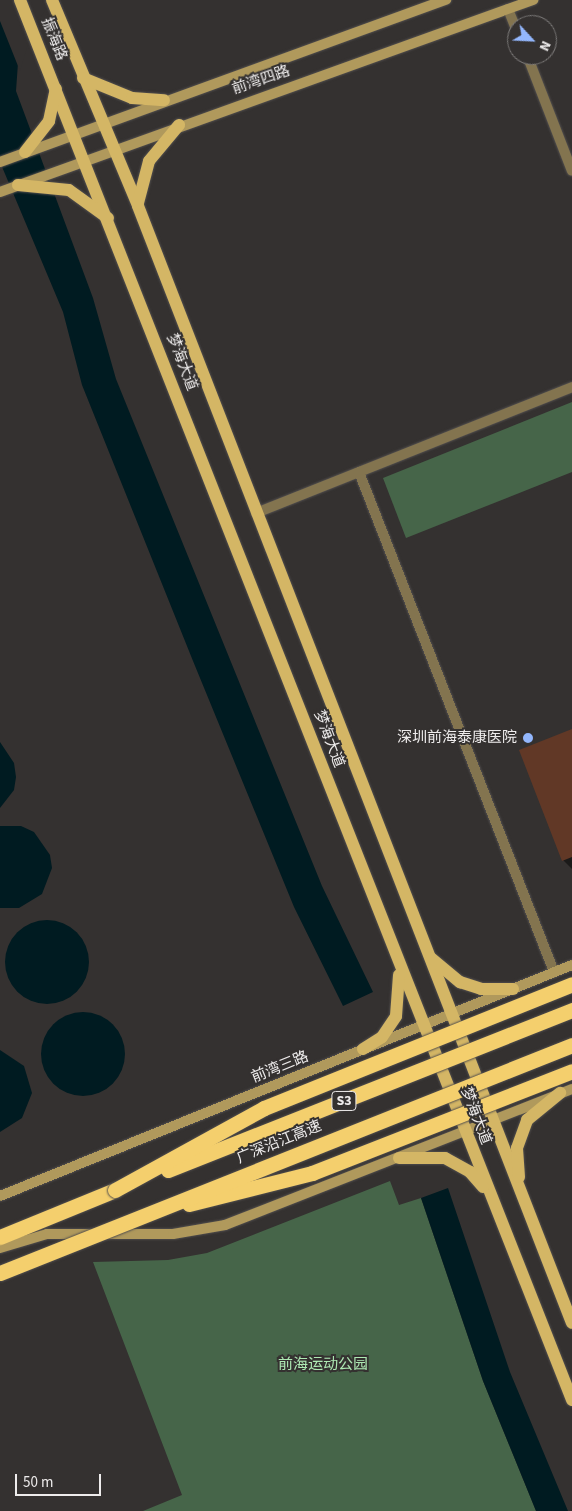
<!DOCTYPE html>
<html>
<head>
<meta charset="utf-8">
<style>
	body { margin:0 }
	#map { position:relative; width:572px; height:1511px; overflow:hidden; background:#343130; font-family:"Source Sans 3","Noto Sans SC",sans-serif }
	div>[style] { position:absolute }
	.green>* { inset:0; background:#466549 }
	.water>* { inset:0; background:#001b21 }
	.round { border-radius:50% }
	.pier>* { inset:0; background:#343130 }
	.shadow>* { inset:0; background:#0007 }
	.building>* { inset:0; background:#613826 }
	.roads { filter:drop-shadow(0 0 1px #524f4e) drop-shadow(0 0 1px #524f4e) }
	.street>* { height:10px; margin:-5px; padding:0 5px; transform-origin:5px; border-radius:5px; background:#83744f }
	.secondary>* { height:10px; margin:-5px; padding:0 5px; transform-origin:5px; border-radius:5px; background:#b0995c }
	.primary>* { height:12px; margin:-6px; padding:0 6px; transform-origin:6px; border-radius:6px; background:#d4b665 }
	.highway>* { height:15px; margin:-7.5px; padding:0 7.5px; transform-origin:7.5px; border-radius:7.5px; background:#f4cf6d }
	.bridges { filter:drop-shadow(0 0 1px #524f4e) drop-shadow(0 0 1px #524f4e) }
	.highway-bridge>* { height:15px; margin:-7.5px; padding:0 7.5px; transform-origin:7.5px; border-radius:7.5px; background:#f4cf6d }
	.dots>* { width:14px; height:14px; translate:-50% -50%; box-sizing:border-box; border:2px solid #343130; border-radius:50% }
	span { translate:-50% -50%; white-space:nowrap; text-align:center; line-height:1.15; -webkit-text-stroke:4px #343130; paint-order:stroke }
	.shield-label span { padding:1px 4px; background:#343130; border:1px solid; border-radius:4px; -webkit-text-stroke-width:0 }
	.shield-label { font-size:14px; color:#eeecec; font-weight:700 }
	.street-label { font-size:15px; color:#eeecec }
	.poi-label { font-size:15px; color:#eeecec }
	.right { translate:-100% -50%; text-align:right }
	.park-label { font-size:15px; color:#aee9b3 }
	.north { position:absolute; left:507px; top:15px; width:50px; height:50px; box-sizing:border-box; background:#343130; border:1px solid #7e7c7b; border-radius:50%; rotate:115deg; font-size:14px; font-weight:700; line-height:20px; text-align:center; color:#eeecec }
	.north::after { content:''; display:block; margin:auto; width:18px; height:22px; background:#93b7fd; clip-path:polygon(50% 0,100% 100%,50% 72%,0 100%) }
	.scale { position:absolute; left:15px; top:1474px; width:86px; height:22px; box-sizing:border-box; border:2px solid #eeecec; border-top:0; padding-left:6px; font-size:15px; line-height:18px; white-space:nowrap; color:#eeecec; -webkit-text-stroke:4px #343130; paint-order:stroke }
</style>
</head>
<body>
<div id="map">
	<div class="green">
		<i style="clip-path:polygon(572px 402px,572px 472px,406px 538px,383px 478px)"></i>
		<i style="clip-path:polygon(390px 1181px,399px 1205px,421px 1198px,483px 1381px,536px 1511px,143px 1511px,182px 1495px,93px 1262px,168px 1260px,207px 1253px)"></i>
	</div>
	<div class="water">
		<i style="clip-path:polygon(0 0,47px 2px,18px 63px,16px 91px,93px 298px,116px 379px,322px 886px,373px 992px,343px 1006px,294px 907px,193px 661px,82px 385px,63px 312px,0 162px)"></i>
		<i style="clip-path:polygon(0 742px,14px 763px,16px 777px,14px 790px,0 808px)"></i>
		<i style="clip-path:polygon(0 826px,21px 826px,34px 832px,50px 855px,52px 868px,42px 894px,19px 908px,0 908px)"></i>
		<i class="round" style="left:5px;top:920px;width:84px;height:84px"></i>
		<i class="round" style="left:41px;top:1012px;width:84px;height:84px"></i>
		<i style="clip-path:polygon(0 1050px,24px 1066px,32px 1093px,22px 1118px,0 1132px)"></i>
		<i style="clip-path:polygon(448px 1188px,510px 1372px,568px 1511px,536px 1511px,483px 1381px,421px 1198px)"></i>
	</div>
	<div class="pier">
		<i style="clip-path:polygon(0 0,51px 0,31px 34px,20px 71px,0 21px)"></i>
	</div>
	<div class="shadow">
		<i style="clip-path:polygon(572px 730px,572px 869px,563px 860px)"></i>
	</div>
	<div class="building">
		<i style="clip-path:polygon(572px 729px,572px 857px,562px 861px,519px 750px)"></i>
	</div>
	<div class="roads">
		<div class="street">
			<i style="left:508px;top:9px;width:24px;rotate:68deg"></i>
			<i style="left:527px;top:55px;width:124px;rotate:68.8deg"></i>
			<i style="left:359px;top:472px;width:537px;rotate:68.69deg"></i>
			<i style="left:256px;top:513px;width:340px;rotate:-21.7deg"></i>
		</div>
		<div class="secondary">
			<i style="left:0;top:162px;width:475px;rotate:-20deg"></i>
			<i style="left:0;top:192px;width:567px;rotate:-19.81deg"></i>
			<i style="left:0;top:1196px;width:617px;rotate:-21.99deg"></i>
			<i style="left:0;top:1248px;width:49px;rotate:-16.6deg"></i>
			<i style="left:47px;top:1234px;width:126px"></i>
			<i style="left:173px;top:1234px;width:53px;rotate:-9.8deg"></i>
			<i style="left:225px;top:1225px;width:373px;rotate:-21.4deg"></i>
		</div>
		<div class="primary">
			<i style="left:20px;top:0;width:1505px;rotate:68.48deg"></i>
			<i style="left:52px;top:0;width:223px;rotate:67.3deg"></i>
			<i style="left:138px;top:206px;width:1198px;rotate:68.77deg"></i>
			<i style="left:83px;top:78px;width:53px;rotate:22.2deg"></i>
			<i style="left:132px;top:98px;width:32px;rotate:4deg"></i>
			<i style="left:25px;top:152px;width:39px;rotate:-52deg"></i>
			<i style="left:49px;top:121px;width:33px;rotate:-78deg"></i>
			<i style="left:18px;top:185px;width:51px;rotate:5.6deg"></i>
			<i style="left:69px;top:190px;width:48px;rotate:35.7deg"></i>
			<i style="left:138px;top:203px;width:43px;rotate:-75.3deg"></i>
			<i style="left:149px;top:161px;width:47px;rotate:-50.2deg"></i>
			<i style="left:431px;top:958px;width:38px;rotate:40deg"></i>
			<i style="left:460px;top:982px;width:22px;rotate:18deg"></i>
			<i style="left:481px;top:989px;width:32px"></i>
			<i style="left:363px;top:1049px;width:22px;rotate:-32deg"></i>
			<i style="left:382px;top:1037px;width:25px;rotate:-56deg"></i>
			<i style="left:396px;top:1016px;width:41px;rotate:-85.8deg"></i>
			<i style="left:399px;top:1158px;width:46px"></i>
			<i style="left:445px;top:1158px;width:29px;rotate:29deg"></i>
			<i style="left:470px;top:1172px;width:20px;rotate:49deg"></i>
			<i style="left:519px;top:1177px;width:29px;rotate:-94deg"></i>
			<i style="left:517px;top:1148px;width:30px;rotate:-70deg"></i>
			<i style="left:527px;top:1120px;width:43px;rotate:-39.3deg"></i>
		</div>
		<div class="highway">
			<i style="left:0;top:1237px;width:124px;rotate:-22.2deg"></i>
		</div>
	</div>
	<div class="bridges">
		<div class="highway-bridge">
			<i style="left:168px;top:1170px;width:435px;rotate:-21.6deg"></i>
			<i style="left:115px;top:1190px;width:170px;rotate:-28.8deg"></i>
			<i style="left:264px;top:1108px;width:332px;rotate:-21.9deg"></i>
			<i style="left:189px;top:1204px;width:127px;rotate:-14.1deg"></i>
			<i style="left:312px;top:1173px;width:279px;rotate:-21.4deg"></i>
			<i style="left:0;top:1273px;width:616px;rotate:-21.73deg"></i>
		</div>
	</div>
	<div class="dots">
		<i style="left:528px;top:738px;background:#93b7fd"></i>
	</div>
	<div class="shield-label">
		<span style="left:344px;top:1101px">S3</span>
	</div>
	<div class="street-label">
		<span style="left:54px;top:39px;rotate:68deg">振海路</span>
		<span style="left:261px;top:80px;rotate:-19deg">前湾四路</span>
		<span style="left:182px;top:362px;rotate:69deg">梦海大道</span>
		<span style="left:329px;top:739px;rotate:69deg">梦海大道</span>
		<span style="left:280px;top:1067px;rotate:-22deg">前湾三路</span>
		<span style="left:476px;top:1116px;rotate:69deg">梦海大道</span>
		<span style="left:279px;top:1142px;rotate:-22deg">广深沿江高速</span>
	</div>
	<div class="poi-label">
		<span class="right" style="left:517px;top:738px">深圳前海泰康医院</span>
	</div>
	<div class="park-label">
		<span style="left:323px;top:1365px">前海运动公园</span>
	</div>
	<div class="north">N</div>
	<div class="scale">50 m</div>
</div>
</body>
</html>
